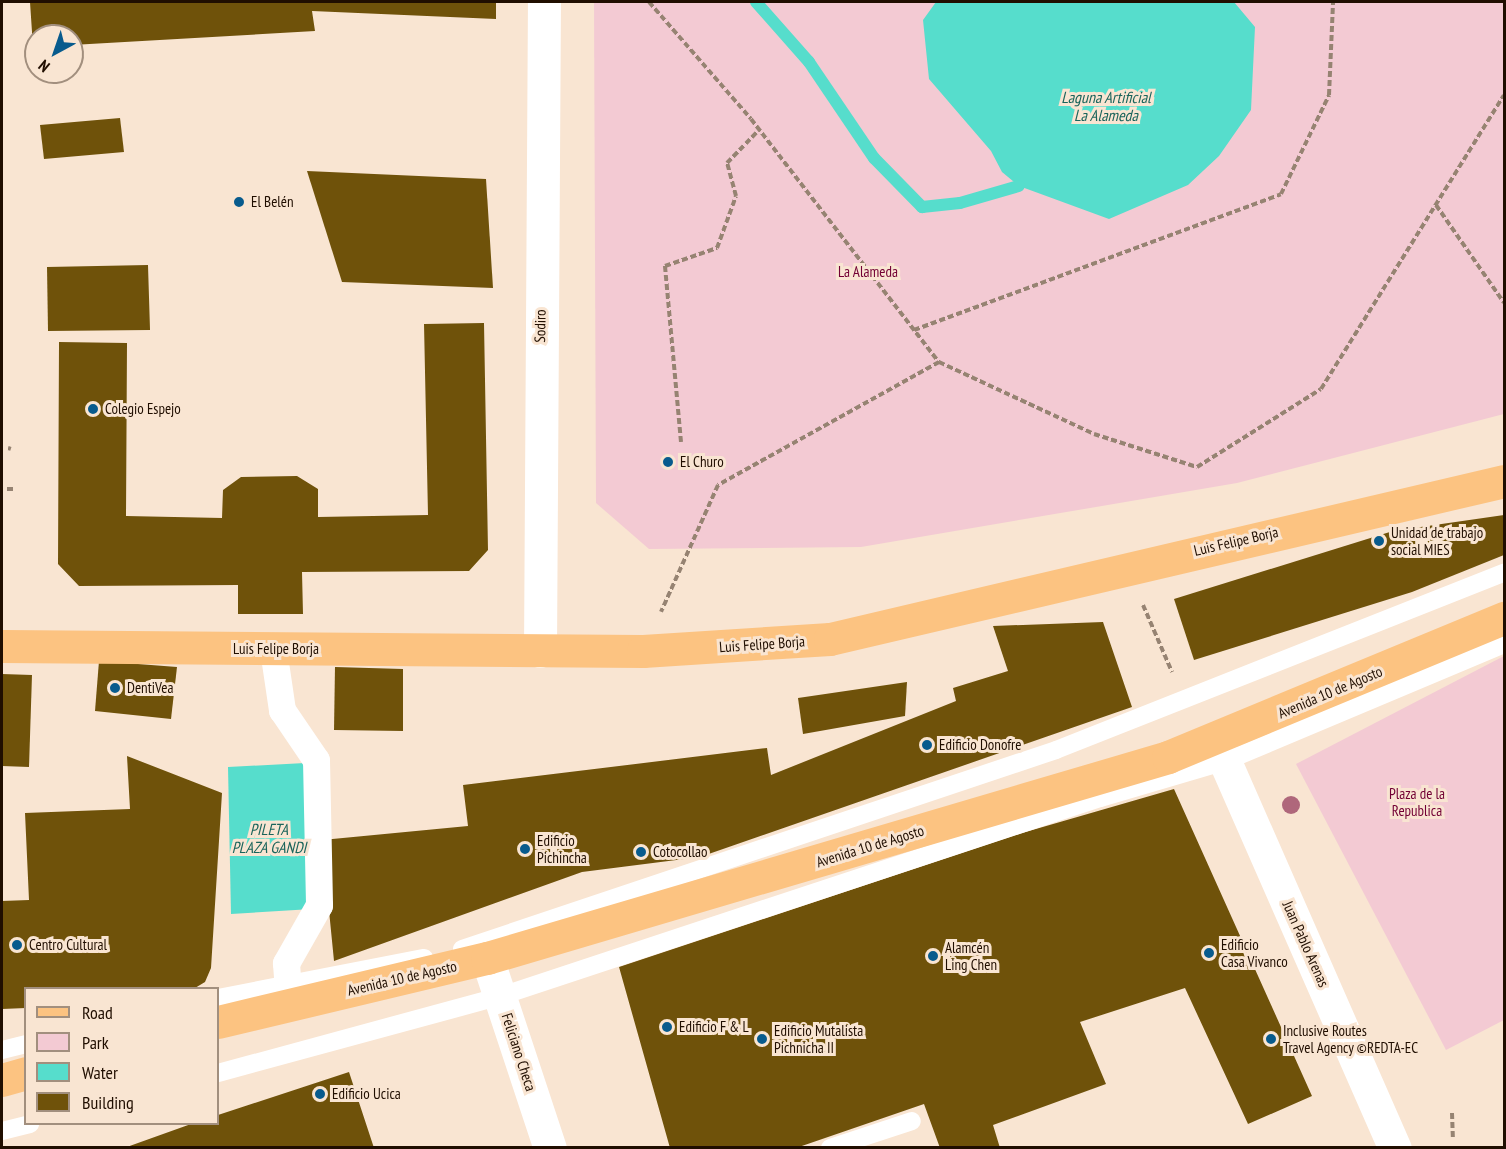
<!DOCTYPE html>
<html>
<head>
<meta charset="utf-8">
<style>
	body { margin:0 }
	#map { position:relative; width:1506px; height:1149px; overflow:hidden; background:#f9e5d2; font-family:"PT Sans Narrow",sans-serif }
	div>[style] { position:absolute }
	.green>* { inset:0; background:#f3cad3 }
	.water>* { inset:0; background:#56ddcc }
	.stream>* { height:12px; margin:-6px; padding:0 6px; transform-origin:6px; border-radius:6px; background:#56ddcc }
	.building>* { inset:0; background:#6f520a }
	.path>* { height:4px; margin-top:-2px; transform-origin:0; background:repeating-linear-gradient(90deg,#968372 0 6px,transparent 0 9px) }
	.service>* { height:18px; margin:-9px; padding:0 9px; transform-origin:9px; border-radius:9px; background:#fff }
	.pedestrian>* { height:27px; margin:-13.5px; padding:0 13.5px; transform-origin:13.5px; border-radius:13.5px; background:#fff }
	.minor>* { height:33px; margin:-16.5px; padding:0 16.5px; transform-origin:16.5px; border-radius:16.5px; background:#fff }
	.primary>* { height:33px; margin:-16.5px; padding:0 16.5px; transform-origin:16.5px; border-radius:16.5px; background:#fcc381 }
	.trees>* { width:18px; height:18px; margin:-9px; border-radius:50%; background:#af677b }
	.dots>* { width:16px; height:16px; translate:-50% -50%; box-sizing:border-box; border:3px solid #f9e5d2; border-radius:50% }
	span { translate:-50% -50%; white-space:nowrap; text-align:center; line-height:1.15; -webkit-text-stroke:6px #f9e5d2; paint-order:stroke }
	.poi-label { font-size:15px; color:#200e00 }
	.left { translate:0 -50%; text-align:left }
	.park-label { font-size:15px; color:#720034 }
	.street-label { font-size:15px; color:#200e00 }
	.water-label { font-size:16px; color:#1a645b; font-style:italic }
	.frame { position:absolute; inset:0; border:3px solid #200e00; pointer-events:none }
	.legend { position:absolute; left:24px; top:987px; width:195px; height:138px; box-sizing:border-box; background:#f9e5d2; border:2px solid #a28f7e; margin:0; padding:8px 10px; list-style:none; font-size:18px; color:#200e00 }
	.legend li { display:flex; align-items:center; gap:12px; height:30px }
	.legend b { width:30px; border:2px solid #a28f7e }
	.north { position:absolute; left:24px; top:24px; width:60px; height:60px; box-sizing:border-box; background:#f9e5d2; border:2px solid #a28f7e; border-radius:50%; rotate:220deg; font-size:16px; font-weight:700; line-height:24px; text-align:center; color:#200e00 }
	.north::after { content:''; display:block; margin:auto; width:21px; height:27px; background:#085b8d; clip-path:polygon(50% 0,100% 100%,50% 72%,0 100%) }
</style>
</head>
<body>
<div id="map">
	<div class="green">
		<i style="clip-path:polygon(594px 2px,1504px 2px,1504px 414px,1237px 483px,861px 547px,649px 549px,596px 503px)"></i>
		<i style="clip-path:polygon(1504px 656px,1504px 1020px,1446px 1050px,1296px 764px)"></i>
	</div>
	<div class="water">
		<i style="clip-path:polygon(936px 2px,1234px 2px,1255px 27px,1251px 110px,1219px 156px,1188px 185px,1109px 219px,1019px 186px,1002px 172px,991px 151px,929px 79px,923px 20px)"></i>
		<i style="clip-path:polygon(305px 763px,312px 909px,231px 914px,228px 767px)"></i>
	</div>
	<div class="stream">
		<i style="left:756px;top:2px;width:80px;rotate:48.5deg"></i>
		<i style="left:809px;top:62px;width:116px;rotate:55.9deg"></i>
		<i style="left:874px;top:158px;width:69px;rotate:45.6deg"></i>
		<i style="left:922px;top:207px;width:38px;rotate:-6deg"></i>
		<i style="left:960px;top:203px;width:61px;rotate:-16.1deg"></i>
	</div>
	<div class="building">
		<i style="clip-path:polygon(30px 2px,312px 2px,312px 8px,312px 2px,496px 2px,496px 19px,312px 11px,315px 31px,72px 45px,72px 36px,36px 36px,33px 47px)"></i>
		<i style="clip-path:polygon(120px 118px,124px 152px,44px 159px,40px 125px)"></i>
		<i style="clip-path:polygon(307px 171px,486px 179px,493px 288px,342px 282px)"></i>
		<i style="clip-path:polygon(148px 265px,150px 330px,48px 331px,47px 267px)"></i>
		<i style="clip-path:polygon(484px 323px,488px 550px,469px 571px,302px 572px,303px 614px,238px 614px,238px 585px,79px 586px,58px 564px,59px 342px,127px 343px,126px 516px,222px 518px,223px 490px,241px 477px,297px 476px,318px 489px,318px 517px,428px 515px,424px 324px)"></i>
		<i style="clip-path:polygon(1504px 515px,1504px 555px,1412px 592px,1194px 660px,1174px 599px,1393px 531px)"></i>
		<i style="clip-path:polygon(1103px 622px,1132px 707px,700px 857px,582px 872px,334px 961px,322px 840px,468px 826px,463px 785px,767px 748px,771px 775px,956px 701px,953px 688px,1008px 671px,993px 626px)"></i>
		<i style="clip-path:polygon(99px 661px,177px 667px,171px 719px,95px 711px)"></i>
		<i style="clip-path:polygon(335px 667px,403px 669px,403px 731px,334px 730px)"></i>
		<i style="clip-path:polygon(2px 674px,32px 675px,29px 767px,2px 766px)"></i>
		<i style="clip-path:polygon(907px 682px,905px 716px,803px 734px,798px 698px)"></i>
		<i style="clip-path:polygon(127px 756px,222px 793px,211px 968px,205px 982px,195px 988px,26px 988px,26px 1008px,2px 1009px,2px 901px,29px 900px,25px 813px,130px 809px)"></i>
		<i style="clip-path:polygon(1174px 789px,1312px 1096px,1248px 1124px,1185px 988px,1080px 1022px,1106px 1084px,993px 1125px,1000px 1148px,940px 1148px,924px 1104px,796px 1148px,670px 1148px,619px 967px,1022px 833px)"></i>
		<i style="clip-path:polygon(349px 1072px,374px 1148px,124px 1148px,191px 1124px,218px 1124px,218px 1115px)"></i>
	</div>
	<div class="path">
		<i style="left:649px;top:2px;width:155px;rotate:48.9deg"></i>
		<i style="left:751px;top:119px;width:307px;rotate:52.3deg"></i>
		<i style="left:939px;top:362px;width:253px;rotate:150.9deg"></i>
		<i style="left:718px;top:485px;width:139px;rotate:114.2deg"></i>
		<i style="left:1436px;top:205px;width:119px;rotate:55.2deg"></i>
		<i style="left:914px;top:330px;width:391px;rotate:-20.3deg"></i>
		<i style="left:1281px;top:194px;width:110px;rotate:-64.1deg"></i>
		<i style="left:1329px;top:95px;width:93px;rotate:-87.5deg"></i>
		<i style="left:939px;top:362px;width:171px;rotate:24.9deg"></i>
		<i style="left:1094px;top:434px;width:108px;rotate:17.8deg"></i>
		<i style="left:1197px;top:467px;width:146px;rotate:-32.2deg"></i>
		<i style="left:1321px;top:389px;width:346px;rotate:-58.1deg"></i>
		<i style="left:681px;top:442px;width:177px;rotate:-95.2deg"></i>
		<i style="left:665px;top:266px;width:55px;rotate:-19.1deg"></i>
		<i style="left:717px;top:248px;width:55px;rotate:-69.9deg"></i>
		<i style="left:736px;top:196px;width:34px;rotate:-105deg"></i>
		<i style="left:727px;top:163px;width:46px;rotate:-45.9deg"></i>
		<i style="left:8px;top:448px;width:3px;rotate:18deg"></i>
		<i style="left:7px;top:489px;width:6px"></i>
		<i style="left:1143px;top:605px;width:73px;rotate:66.6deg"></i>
		<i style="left:1452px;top:1113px;width:25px;rotate:88deg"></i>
	</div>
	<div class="service">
		<i style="left:462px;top:949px;width:626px;rotate:-18.52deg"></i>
		<i style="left:1056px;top:750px;width:482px;rotate:-21.6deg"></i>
		<i style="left:218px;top:998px;width:210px;rotate:-11deg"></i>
		<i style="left:2px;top:1050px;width:25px;rotate:-14deg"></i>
		<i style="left:218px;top:1073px;width:293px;rotate:-15.2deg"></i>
		<i style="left:501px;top:996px;width:631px;rotate:-18.29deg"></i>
		<i style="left:1100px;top:798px;width:131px;rotate:-16.4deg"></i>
		<i style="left:1226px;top:761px;width:302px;rotate:-22.8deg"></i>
		<i style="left:2px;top:1131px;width:29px;rotate:-14deg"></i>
		<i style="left:830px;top:1148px;width:86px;rotate:-18.2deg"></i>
	</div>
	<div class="pedestrian">
		<i style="left:273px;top:649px;width:62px;rotate:81.6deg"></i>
		<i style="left:282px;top:710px;width:60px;rotate:55.8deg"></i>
		<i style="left:316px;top:760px;width:145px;rotate:88.8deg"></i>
		<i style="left:319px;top:905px;width:67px;rotate:119.6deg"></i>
		<i style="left:286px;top:963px;width:42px;rotate:85.9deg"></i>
	</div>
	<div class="minor">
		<i style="left:540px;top:651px;width:649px;rotate:-89.65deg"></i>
		<i style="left:1216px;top:741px;width:445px;rotate:66.3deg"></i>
		<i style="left:487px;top:958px;width:200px;rotate:71.7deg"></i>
	</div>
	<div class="primary">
		<i style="left:2px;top:646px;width:641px;rotate:0.45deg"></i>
		<i style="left:643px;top:651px;width:187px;rotate:-3.7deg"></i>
		<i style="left:830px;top:639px;width:692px;rotate:-13.19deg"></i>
		<i style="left:218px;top:1022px;width:277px;rotate:-13.4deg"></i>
		<i style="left:487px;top:958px;width:710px;rotate:-16.44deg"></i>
		<i style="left:1168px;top:757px;width:364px;rotate:-22.5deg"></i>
		<i style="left:2px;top:1080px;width:25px;rotate:-16deg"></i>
	</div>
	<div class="trees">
		<i style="left:1291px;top:805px"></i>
	</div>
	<div class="dots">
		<i style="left:239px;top:202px;background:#085b8d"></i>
		<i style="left:93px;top:409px;background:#085b8d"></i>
		<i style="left:668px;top:462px;background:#085b8d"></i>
		<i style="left:1379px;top:541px;background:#085b8d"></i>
		<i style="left:115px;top:688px;background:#085b8d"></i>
		<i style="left:927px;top:745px;background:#085b8d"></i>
		<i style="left:525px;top:849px;background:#085b8d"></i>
		<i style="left:641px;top:852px;background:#085b8d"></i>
		<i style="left:17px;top:945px;background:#085b8d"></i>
		<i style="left:1209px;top:953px;background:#085b8d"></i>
		<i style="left:933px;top:956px;background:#085b8d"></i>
		<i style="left:667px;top:1027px;background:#085b8d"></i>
		<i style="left:762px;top:1039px;background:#085b8d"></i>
		<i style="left:1271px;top:1039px;background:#085b8d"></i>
		<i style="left:320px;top:1094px;background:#085b8d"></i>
	</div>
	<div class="poi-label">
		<span class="left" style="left:251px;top:202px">El Belén</span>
		<span class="left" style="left:105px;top:409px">Colegio Espejo</span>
		<span class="left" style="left:680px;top:462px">El Churo</span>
		<span class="left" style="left:1391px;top:541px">Unidad de trabajo<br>social MIES</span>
		<span class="left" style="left:127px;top:688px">DentiVea</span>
		<span class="left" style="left:939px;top:745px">Edificio Donofre</span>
		<span class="left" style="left:537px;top:849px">Edificio<br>Pichincha</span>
		<span class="left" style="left:653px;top:852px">Cotocollao</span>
		<span class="left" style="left:1221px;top:953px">Edificio<br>Casa Vivanco</span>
		<span class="left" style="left:29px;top:945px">Centro Cultural</span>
		<span class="left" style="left:945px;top:956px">Alamcén<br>Ling Chen</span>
		<span class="left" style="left:679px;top:1027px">Edificio F &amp; L</span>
		<span class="left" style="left:774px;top:1039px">Edificio Mutalista<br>Pichnicha II</span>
		<span class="left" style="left:1283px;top:1039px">Inclusive Routes<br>Travel Agency ©REDTA-EC</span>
		<span class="left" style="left:332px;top:1094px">Edificio Ucica</span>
	</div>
	<div class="park-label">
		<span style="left:868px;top:272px">La Alameda</span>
		<span style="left:1417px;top:802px">Plaza de la<br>Republica</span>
	</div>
	<div class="street-label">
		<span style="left:540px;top:326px;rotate:-89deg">Sodiro</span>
		<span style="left:1236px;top:541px;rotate:-13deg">Luis Felipe Borja</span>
		<span style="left:762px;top:644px;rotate:-4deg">Luis Felipe Borja</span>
		<span style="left:276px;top:649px">Luis Felipe Borja</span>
		<span style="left:1330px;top:692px;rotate:-23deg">Avenida 10 de Agosto</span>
		<span style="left:870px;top:846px;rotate:-17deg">Avenida 10 de Agosto</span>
		<span style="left:1306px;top:944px;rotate:66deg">Juan Pablo Arenas</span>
		<span style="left:402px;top:978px;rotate:-13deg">Avenida 10 de Agosto</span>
		<span style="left:519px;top:1052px;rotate:72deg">Feliciano Checa</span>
	</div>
	<div class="water-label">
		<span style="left:1106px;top:106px">Laguna Artificial<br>La Alameda</span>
		<span style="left:269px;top:838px">PILETA<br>PLAZA GANDI</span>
	</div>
	<div class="frame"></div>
	<ul class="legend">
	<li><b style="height:8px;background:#fcc381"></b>Road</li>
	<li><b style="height:16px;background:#f3cad3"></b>Park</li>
	<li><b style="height:16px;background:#56ddcc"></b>Water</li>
	<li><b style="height:16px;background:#6f520a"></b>Building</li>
	</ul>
	<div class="north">N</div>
</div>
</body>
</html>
